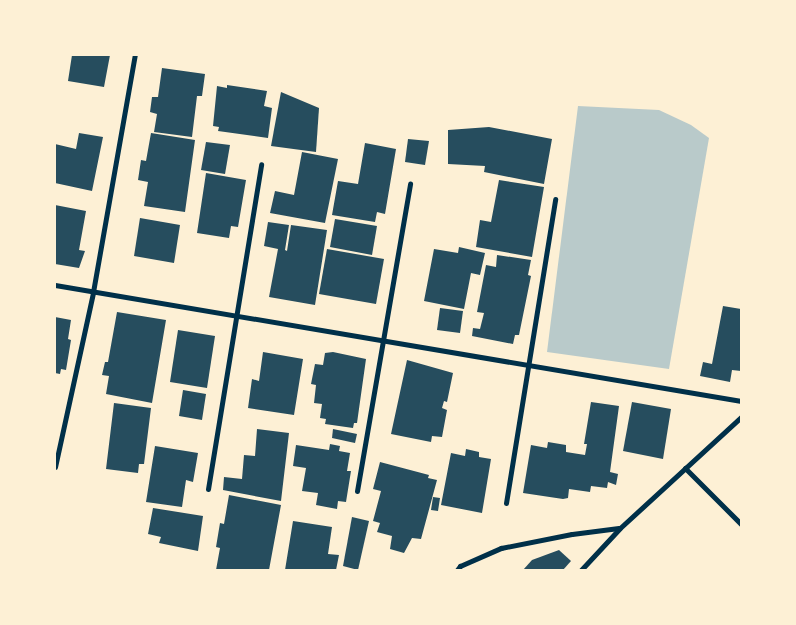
<!DOCTYPE html>
<html>
<head>
<meta charset="utf-8">
<style>
	body { margin:0 }
	#map { position:relative; width:796px; height:625px; overflow:hidden; background:#fdf0d5; font-family:"PT Serif",serif }
	div>[style] { position:absolute }
	.green>* { inset:0; background:#b9caca }
	.building>* { inset:0; background:#264d5e }
	.minor>* { height:5px; margin:-2.5px; padding:0 2.5px; transform-origin:2.5px; border-radius:2.5px; background:#003049 }
	span { translate:-50% -50%; white-space:nowrap; text-align:center; line-height:1.15; -webkit-text-stroke:4px #fdf0d5; paint-order:stroke }
	.frame { position:absolute; inset:0; border:56px solid #fdf0d5; pointer-events:none }
</style>
</head>
<body>
<div id="map">
	<div class="green">
		<i style="clip-path:polygon(578px 106px,659px 110px,691px 125px,709px 138px,669px 369px,547px 352px)"></i>
	</div>
	<div class="building">
		<i style="clip-path:polygon(72px 55px,110px 55px,104px 87px,68px 81px)"></i>
		<i style="clip-path:polygon(162px 68px,205px 74px,202px 96px,197px 96px,192px 137px,154px 132px,157px 114px,150px 112px,152px 97px,158px 97px)"></i>
		<i style="clip-path:polygon(227px 85px,267px 91px,264px 106px,272px 108px,268px 138px,218px 131px,219px 127px,213px 126px,217px 86px,227px 88px)"></i>
		<i style="clip-path:polygon(281px 92px,319px 108px,316px 152px,271px 146px)"></i>
		<i style="clip-path:polygon(489px 127px,552px 139px,544px 184px,484px 172px,485px 166px,448px 164px,448px 130px)"></i>
		<i style="clip-path:polygon(79px 133px,103px 137px,92px 191px,55px 183px,55px 144px,76px 149px)"></i>
		<i style="clip-path:polygon(151px 133px,195px 140px,185px 212px,144px 206px,148px 182px,138px 180px,141px 160px,146px 161px)"></i>
		<i style="clip-path:polygon(408px 139px,429px 141px,425px 165px,405px 162px)"></i>
		<i style="clip-path:polygon(206px 142px,230px 145px,225px 174px,201px 170px)"></i>
		<i style="clip-path:polygon(365px 143px,396px 149px,385px 214px,377px 212px,375px 222px,332px 215px,338px 181px,358px 184px)"></i>
		<i style="clip-path:polygon(302px 152px,338px 159px,325px 223px,270px 213px,275px 191px,294px 195px)"></i>
		<i style="clip-path:polygon(206px 173px,246px 180px,238px 227px,231px 226px,229px 238px,197px 233px)"></i>
		<i style="clip-path:polygon(499px 180px,544px 187px,532px 257px,476px 247px,480px 220px,491px 222px)"></i>
		<i style="clip-path:polygon(55px 205px,86px 211px,79px 250px,85px 251px,79px 268px,55px 264px)"></i>
		<i style="clip-path:polygon(140px 218px,180px 225px,174px 263px,134px 256px)"></i>
		<i style="clip-path:polygon(335px 219px,377px 226px,372px 255px,330px 247px)"></i>
		<i style="clip-path:polygon(268px 222px,289px 225px,285px 250px,287px 251px,291px 225px,327px 230px,315px 305px,269px 297px,278px 249px,264px 246px)"></i>
		<i style="clip-path:polygon(459px 247px,485px 253px,480px 275px,471px 273px,464px 309px,424px 301px,434px 249px,458px 253px)"></i>
		<i style="clip-path:polygon(327px 249px,384px 259px,376px 304px,319px 294px)"></i>
		<i style="clip-path:polygon(497px 255px,531px 260px,528px 275px,531px 276px,519px 335px,515px 335px,513px 344px,472px 336px,473px 328px,480px 329px,484px 313px,477px 312px,486px 265px,496px 267px)"></i>
		<i style="clip-path:polygon(723px 306px,741px 309px,741px 371px,732px 370px,730px 382px,700px 376px,703px 362px,712px 364px)"></i>
		<i style="clip-path:polygon(440px 308px,463px 311px,460px 333px,437px 330px)"></i>
		<i style="clip-path:polygon(117px 312px,166px 320px,152px 403px,106px 394px,109px 376px,102px 375px,105px 362px,108px 362px)"></i>
		<i style="clip-path:polygon(55px 317px,71px 320px,68px 339px,71px 340px,66px 370px,61px 369px,60px 374px,55px 373px)"></i>
		<i style="clip-path:polygon(178px 330px,215px 336px,207px 388px,170px 382px)"></i>
		<i style="clip-path:polygon(263px 352px,303px 359px,294px 415px,248px 408px,252px 379px,259px 381px)"></i>
		<i style="clip-path:polygon(333px 352px,366px 359px,357px 423px,354px 423px,353px 428px,325px 424px,326px 419px,320px 418px,322px 404px,314px 403px,316px 385px,311px 384px,315px 364px,323px 365px,325px 353px)"></i>
		<i style="clip-path:polygon(407px 360px,453px 373px,447px 402px,444px 401px,442px 408px,447px 410px,442px 437px,432px 436px,431px 442px,391px 434px)"></i>
		<i style="clip-path:polygon(183px 390px,206px 394px,202px 420px,179px 416px)"></i>
		<i style="clip-path:polygon(591px 402px,619px 406px,610px 472px,618px 474px,616px 485px,608px 482px,607px 488px,591px 486px,590px 492px,569px 489px,568px 498px,563px 499px,523px 493px,531px 445px,547px 448px,548px 442px,566px 445px,566px 452px,585px 455px,587px 444px,584px 444px)"></i>
		<i style="clip-path:polygon(632px 402px,671px 409px,663px 459px,623px 451px)"></i>
		<i style="clip-path:polygon(114px 403px,151px 408px,144px 464px,139px 464px,138px 473px,106px 469px)"></i>
		<i style="clip-path:polygon(257px 429px,289px 433px,281px 501px,223px 490px,224px 477px,242px 479px,244px 455px,255px 456px)"></i>
		<i style="clip-path:polygon(333px 429px,357px 434px,355px 443px,332px 438px)"></i>
		<i style="clip-path:polygon(330px 444px,340px 446px,339px 451px,350px 453px,347px 471px,351px 471px,346px 502px,338px 501px,337px 509px,316px 505px,318px 493px,302px 491px,306px 468px,293px 466px,296px 445px,329px 450px)"></i>
		<i style="clip-path:polygon(155px 446px,198px 453px,193px 482px,186px 480px,182px 507px,146px 502px)"></i>
		<i style="clip-path:polygon(466px 449px,479px 452px,479px 457px,491px 459px,482px 513px,441px 505px,451px 453px,465px 456px)"></i>
		<i style="clip-path:polygon(380px 462px,429px 475px,428px 478px,437px 480px,421px 539px,412px 538px,404px 553px,390px 549px,392px 536px,377px 532px,380px 523px,373px 521px,381px 491px,373px 489px)"></i>
		<i style="clip-path:polygon(229px 495px,281px 505px,269px 570px,216px 570px,220px 548px,216px 547px,220px 523px,224px 524px)"></i>
		<i style="clip-path:polygon(433px 497px,440px 498px,438px 511px,431px 510px)"></i>
		<i style="clip-path:polygon(153px 508px,203px 516px,198px 551px,159px 543px,161px 537px,148px 534px)"></i>
		<i style="clip-path:polygon(352px 517px,369px 521px,358px 570px,343px 566px)"></i>
		<i style="clip-path:polygon(293px 521px,332px 527px,328px 554px,339px 555px,336px 570px,285px 570px)"></i>
		<i style="clip-path:polygon(559px 550px,571px 561px,563px 570px,523px 570px,532px 560px)"></i>
	</div>
	<div class="minor">
		<i style="left:55px;top:285px;width:696px;rotate:9.6deg"></i>
		<i style="left:55px;top:467px;width:179px;rotate:-77.7deg"></i>
		<i style="left:93px;top:292px;width:241px;rotate:-80deg"></i>
		<i style="left:685px;top:468px;width:79px;rotate:45deg"></i>
		<i style="left:208px;top:489px;width:329px;rotate:-80.7deg"></i>
		<i style="left:357px;top:491px;width:312px;rotate:-80.2deg"></i>
		<i style="left:506px;top:503px;width:308px;rotate:-80.8deg"></i>
		<i style="left:457px;top:570px;width:5px;rotate:-53deg"></i>
		<i style="left:460px;top:566px;width:45px;rotate:-23.7deg"></i>
		<i style="left:501px;top:548px;width:72px;rotate:-11.2deg"></i>
		<i style="left:572px;top:534px;width:47px;rotate:-7.3deg"></i>
		<i style="left:581px;top:570px;width:57px;rotate:-47.1deg"></i>
		<i style="left:620px;top:528px;width:164px;rotate:-42.5deg"></i>
	</div>
	<div class="frame"></div>
</div>
</body>
</html>
